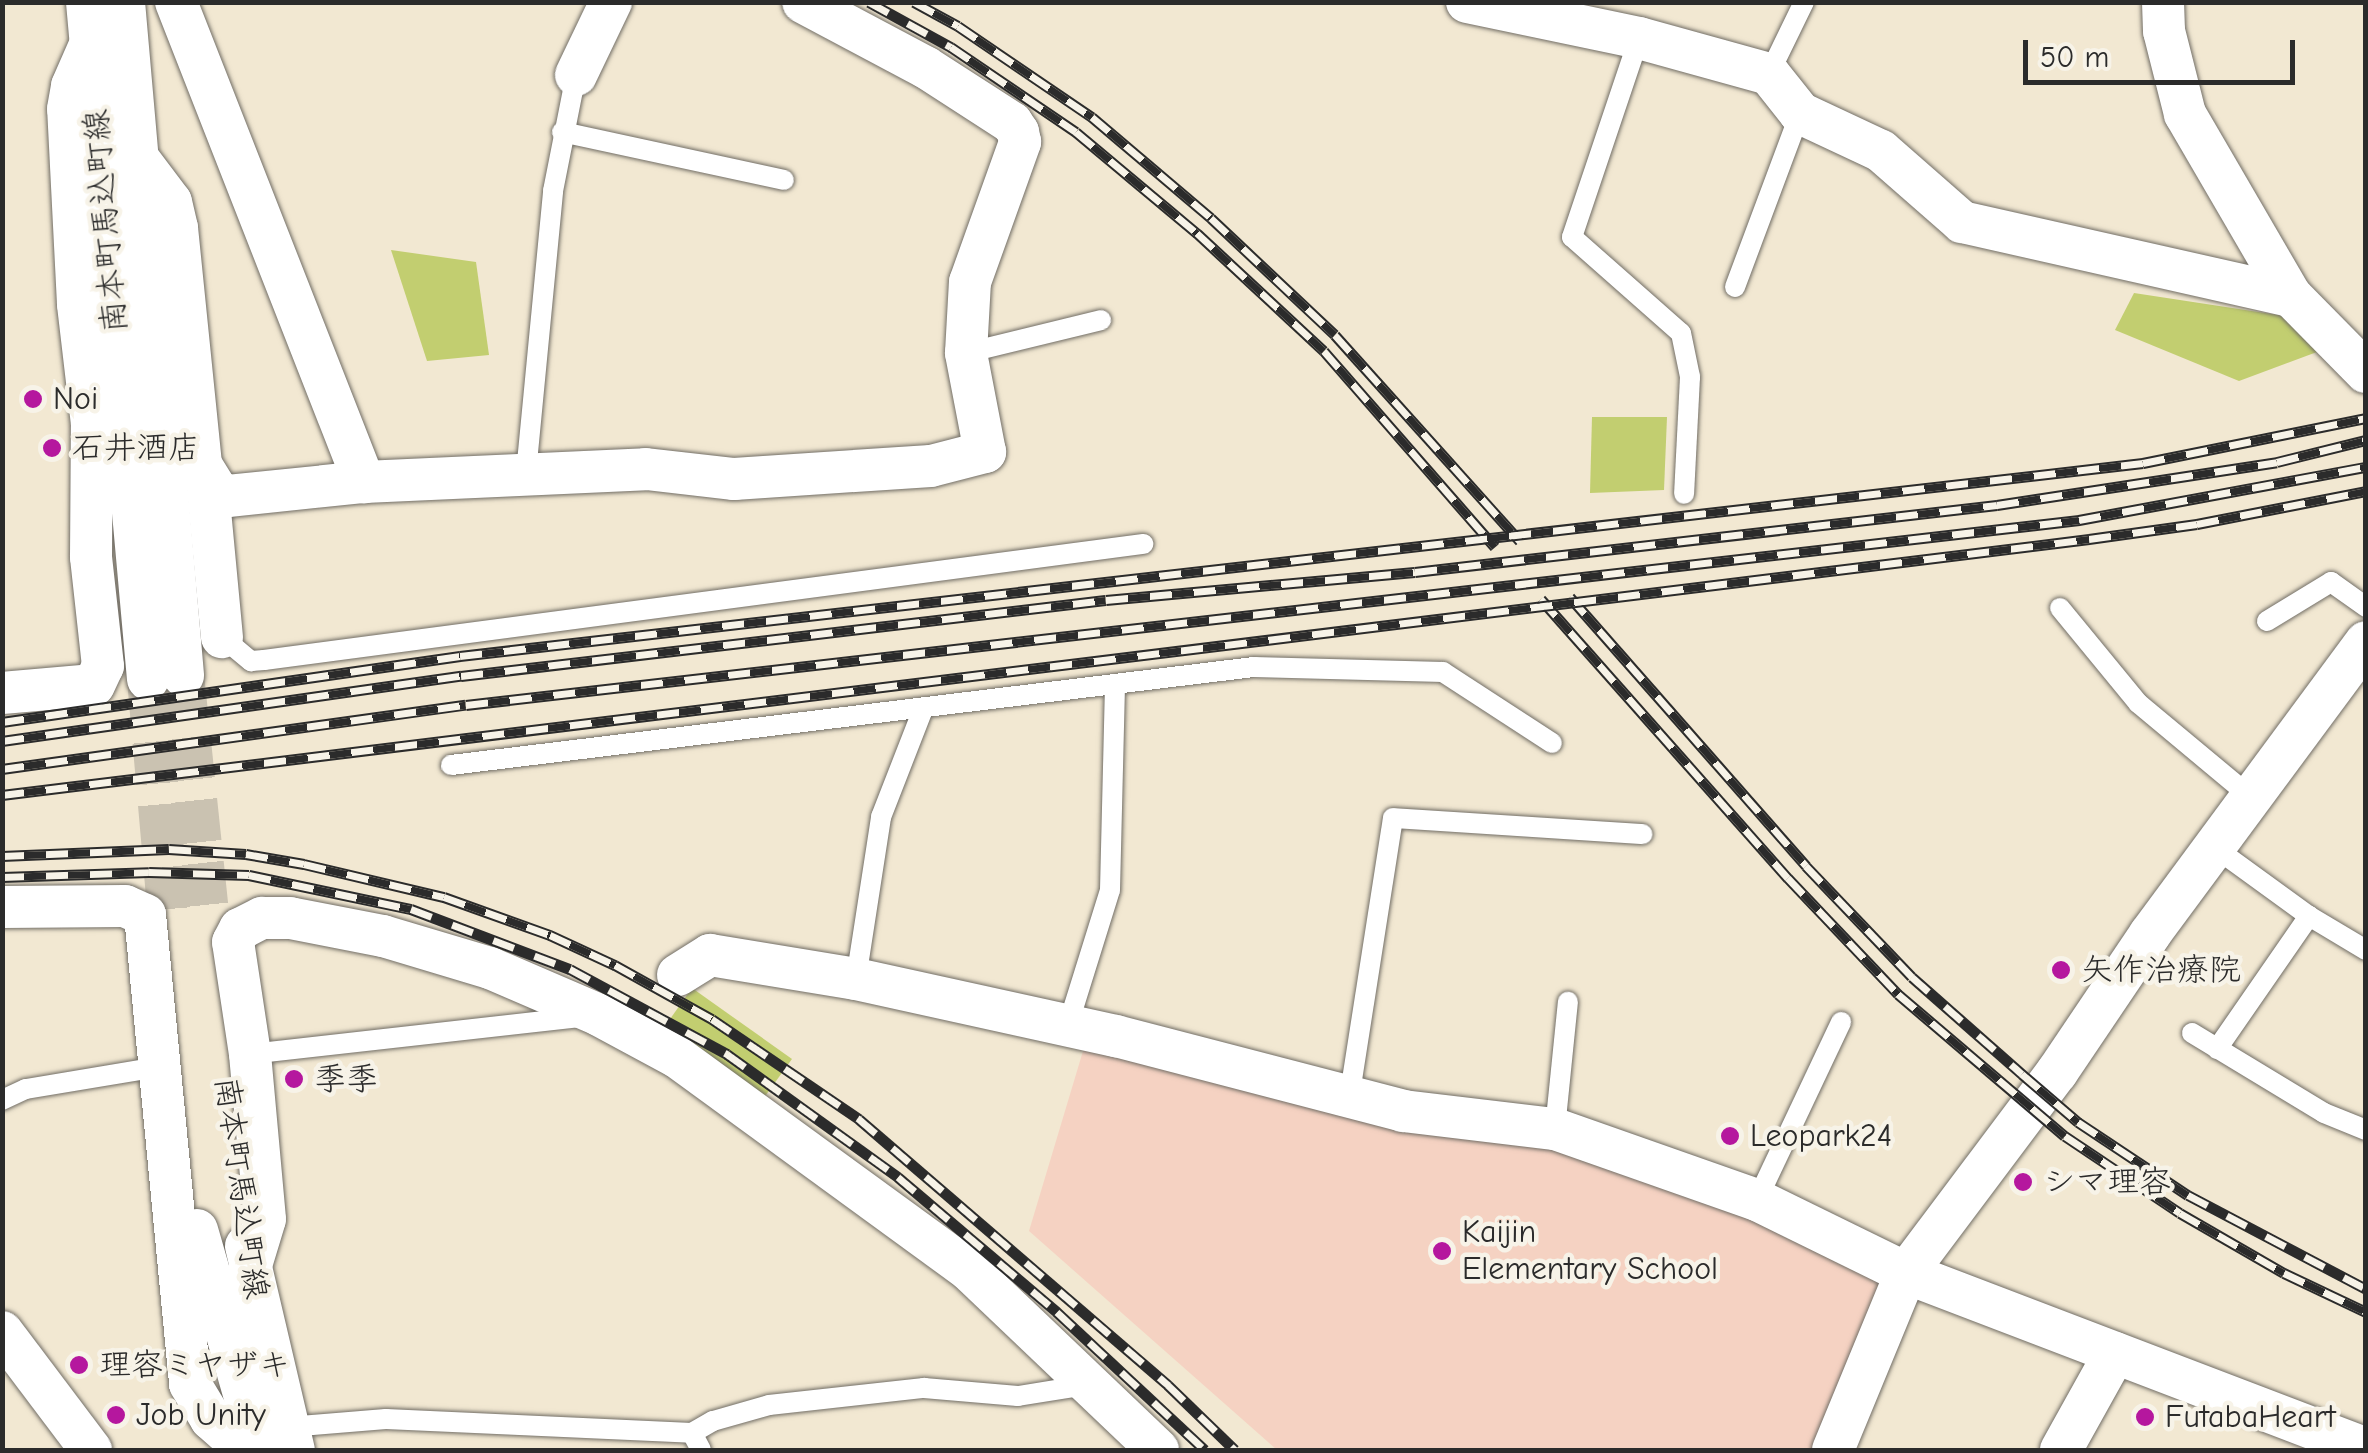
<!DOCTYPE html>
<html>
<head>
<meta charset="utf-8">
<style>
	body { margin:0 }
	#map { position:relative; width:2368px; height:1453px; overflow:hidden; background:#f2e8d2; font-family:"Comic Neue","Klee One",sans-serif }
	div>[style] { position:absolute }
	.built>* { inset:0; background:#f5d2c2 }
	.green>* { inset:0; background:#c2ce70 }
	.minor-tunnel>* { height:42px; margin-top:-21px; transform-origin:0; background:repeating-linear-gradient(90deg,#cac2b1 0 42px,transparent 0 63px) }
	.roads { filter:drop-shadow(0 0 2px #716d65) drop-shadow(0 0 2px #716d65) }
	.service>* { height:20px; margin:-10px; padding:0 10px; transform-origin:10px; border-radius:10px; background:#fff }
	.minor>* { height:42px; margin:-21px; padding:0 21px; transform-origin:21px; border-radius:21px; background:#fff }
	.rail>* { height:11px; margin-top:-5.5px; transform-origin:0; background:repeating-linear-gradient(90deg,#f7f3e8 0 22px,#2b2b2b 0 44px); box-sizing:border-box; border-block:2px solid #2b2b2b }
	.dots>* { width:28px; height:28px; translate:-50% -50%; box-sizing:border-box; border:5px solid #f7f3e8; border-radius:50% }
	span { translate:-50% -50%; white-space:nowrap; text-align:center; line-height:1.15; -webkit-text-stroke:9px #f7f3e8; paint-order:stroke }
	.street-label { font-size:32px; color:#2b2b2b }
	.poi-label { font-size:32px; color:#2b2b2b }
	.left { translate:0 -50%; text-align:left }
	.frame { position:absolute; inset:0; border:5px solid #2b2b2b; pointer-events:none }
	.scale { position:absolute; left:2023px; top:40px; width:272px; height:45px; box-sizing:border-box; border:5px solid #2b2b2b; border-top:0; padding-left:12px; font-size:30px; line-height:35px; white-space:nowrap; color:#2b2b2b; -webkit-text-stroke:8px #f7f3e8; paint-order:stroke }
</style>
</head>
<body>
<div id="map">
	<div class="built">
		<i style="clip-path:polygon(1086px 1041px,1622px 1161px,1873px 1271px,1881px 1287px,1811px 1450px,1277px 1450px,1029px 1231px)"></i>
	</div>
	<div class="green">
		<i style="clip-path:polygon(391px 250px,476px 262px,489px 355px,427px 361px)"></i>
		<i style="clip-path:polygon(2134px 293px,2297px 318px,2325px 349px,2239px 381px,2115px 330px)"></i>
		<i style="clip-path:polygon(1592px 417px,1667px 417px,1664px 490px,1590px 493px)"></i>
		<i style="clip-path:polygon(692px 988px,792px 1059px,763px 1099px,663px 1029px)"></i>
	</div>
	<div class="minor-tunnel">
		<i style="left:183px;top:675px;width:248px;rotate:84deg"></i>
		<i style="left:148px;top:679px;width:250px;rotate:85deg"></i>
	</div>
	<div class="roads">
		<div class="service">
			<i style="left:1639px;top:38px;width:210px;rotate:108.6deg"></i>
			<i style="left:1572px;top:237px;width:145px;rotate:41.4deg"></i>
			<i style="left:1681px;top:333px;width:45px;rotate:78.4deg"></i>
			<i style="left:1690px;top:377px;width:117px;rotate:92.9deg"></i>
			<i style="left:1769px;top:74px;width:80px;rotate:-64.1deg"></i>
			<i style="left:562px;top:132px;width:227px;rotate:12.2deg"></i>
			<i style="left:1735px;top:287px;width:186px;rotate:-69.5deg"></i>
			<i style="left:966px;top:353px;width:139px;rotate:-13.7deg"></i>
			<i style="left:526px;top:473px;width:283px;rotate:-84.5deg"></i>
			<i style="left:553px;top:191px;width:118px;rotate:-78.8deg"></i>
			<i style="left:2060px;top:608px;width:123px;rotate:50.6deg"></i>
			<i style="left:2138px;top:703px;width:147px;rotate:39.8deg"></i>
			<i style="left:2267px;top:621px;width:75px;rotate:-31.4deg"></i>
			<i style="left:2331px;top:582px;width:43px;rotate:35.5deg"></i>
			<i style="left:222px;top:637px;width:38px;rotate:40deg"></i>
			<i style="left:251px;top:661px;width:13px;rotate:-4deg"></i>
			<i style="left:264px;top:660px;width:887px;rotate:-7.52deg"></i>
			<i style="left:451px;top:765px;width:809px;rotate:-6.96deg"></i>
			<i style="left:1254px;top:667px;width:189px;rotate:1.5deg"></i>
			<i style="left:1443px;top:672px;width:130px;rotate:33.1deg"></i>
			<i style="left:2214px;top:847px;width:117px;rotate:36deg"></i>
			<i style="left:2309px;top:916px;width:66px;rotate:30.8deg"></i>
			<i style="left:856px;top:979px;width:164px;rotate:-81.2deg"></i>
			<i style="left:881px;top:817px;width:116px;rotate:-68.7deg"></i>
			<i style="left:1068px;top:1025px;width:141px;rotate:-72.7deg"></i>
			<i style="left:1110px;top:890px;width:205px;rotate:-88.6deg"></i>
			<i style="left:2192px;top:1033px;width:154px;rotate:31.2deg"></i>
			<i style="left:2324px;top:1113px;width:45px;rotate:22deg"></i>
			<i style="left:2217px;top:1049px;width:162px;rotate:-55.3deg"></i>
			<i style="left:250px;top:1054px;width:333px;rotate:-6.4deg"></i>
			<i style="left:1349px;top:1099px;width:284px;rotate:-81.1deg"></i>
			<i style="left:1393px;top:818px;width:250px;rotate:3.7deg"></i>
			<i style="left:2px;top:1100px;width:26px;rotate:-25deg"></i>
			<i style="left:26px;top:1089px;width:133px;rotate:-9.5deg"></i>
			<i style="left:1555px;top:1129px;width:128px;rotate:-84.2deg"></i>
			<i style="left:1757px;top:1200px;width:197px;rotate:-64.7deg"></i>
			<i style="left:288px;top:1427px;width:98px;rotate:-4.7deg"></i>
			<i style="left:386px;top:1419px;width:306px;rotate:2.6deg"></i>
			<i style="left:692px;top:1433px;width:19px;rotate:62deg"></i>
			<i style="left:692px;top:1433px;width:24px;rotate:-30deg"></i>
			<i style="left:713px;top:1421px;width:58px;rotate:-15.9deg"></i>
			<i style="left:769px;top:1405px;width:156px;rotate:-6.3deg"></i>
			<i style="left:924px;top:1388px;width:94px;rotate:4.9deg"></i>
			<i style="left:1018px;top:1396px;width:70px;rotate:-9.1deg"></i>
		</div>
		<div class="minor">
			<i style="left:87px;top:2px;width:680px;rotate:84.85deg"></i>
			<i style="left:124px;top:2px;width:676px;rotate:84.99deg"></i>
			<i style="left:176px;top:2px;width:516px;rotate:68.61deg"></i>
			<i style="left:1467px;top:2px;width:176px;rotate:11.8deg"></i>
			<i style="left:1639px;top:38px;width:135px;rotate:15.5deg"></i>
			<i style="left:1769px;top:74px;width:50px;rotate:51.5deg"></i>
			<i style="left:1800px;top:113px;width:89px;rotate:25.1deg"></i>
			<i style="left:1881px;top:151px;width:108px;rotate:41.2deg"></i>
			<i style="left:1962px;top:222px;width:337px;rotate:12.7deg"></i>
			<i style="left:2163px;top:2px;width:29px;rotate:88deg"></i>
			<i style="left:2164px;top:31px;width:86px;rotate:75.8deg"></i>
			<i style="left:2185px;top:114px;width:211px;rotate:59.8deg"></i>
			<i style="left:2291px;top:296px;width:107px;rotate:45.4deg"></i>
			<i style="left:576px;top:75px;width:81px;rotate:-64.4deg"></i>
			<i style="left:140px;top:161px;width:51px;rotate:52.9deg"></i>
			<i style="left:171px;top:202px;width:27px;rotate:77deg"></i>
			<i style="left:177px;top:228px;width:238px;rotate:84.2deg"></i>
			<i style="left:201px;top:465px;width:31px;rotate:58deg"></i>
			<i style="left:217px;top:491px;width:12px;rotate:24deg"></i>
			<i style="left:228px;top:496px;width:137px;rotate:-5.9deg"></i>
			<i style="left:364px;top:482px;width:282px;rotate:-2.6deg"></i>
			<i style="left:646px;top:469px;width:89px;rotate:6.5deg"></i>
			<i style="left:734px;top:479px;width:197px;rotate:-3.8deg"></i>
			<i style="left:931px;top:466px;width:56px;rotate:-14.5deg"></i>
			<i style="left:985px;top:452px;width:101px;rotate:-100.9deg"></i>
			<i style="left:966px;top:353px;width:71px;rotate:-86.8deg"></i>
			<i style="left:970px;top:282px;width:149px;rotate:-70.3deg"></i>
			<i style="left:1020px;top:142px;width:10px;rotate:-101deg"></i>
			<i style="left:1018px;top:132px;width:11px;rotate:-124deg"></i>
			<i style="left:1012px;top:123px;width:103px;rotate:-147.2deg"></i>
			<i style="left:925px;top:67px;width:138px;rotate:-152deg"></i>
			<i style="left:207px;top:479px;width:159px;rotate:84.6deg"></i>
			<i style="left:2px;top:693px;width:92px;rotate:-5deg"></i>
			<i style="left:94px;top:685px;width:21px;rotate:-65deg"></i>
			<i style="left:103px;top:666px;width:110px;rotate:-96.3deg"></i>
			<i style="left:91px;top:557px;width:133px;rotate:-89.6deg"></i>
			<i style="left:92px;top:424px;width:121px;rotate:-96.7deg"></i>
			<i style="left:78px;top:304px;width:195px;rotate:-92.9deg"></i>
			<i style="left:68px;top:109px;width:23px;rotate:-80deg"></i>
			<i style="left:72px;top:86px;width:45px;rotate:-66.3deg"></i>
			<i style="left:2px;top:907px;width:123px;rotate:-0.5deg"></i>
			<i style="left:125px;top:906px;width:22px;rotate:24deg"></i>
			<i style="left:145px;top:915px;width:471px;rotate:84.5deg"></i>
			<i style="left:190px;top:1384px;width:41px;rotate:59deg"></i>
			<i style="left:211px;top:1419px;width:47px;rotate:41.5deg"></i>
			<i style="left:678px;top:975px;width:38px;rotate:-32deg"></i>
			<i style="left:710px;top:955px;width:148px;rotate:9.3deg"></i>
			<i style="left:856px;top:979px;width:266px;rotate:12.4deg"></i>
			<i style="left:1116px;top:1036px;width:297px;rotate:14.6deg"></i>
			<i style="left:1403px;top:1111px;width:153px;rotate:6.8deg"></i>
			<i style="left:1555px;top:1129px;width:214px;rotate:19.4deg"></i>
			<i style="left:1757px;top:1200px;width:166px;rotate:26.1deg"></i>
			<i style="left:1906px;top:1273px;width:493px;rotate:20.9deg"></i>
			<i style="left:197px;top:1230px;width:229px;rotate:74deg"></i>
			<i style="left:246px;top:1246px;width:210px;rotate:76.8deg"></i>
			<i style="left:249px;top:1272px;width:55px;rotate:-73.2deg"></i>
			<i style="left:265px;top:1219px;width:166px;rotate:-95.2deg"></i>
			<i style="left:250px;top:1054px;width:113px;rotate:-98.6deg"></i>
			<i style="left:233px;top:942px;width:15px;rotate:-62deg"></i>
			<i style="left:240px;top:929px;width:25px;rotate:-27deg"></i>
			<i style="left:262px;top:918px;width:28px"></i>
			<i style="left:290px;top:918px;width:95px;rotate:11deg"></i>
			<i style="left:383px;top:936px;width:112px;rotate:16.7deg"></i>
			<i style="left:490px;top:968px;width:119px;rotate:23.3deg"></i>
			<i style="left:599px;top:1015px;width:89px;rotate:28.3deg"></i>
			<i style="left:677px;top:1057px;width:361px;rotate:36.1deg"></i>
			<i style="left:969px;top:1270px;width:261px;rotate:43.6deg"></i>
			<i style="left:2px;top:1332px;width:148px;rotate:53deg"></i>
			<i style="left:1833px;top:1450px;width:191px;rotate:-67.6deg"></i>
			<i style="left:1906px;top:1273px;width:251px;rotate:-53.1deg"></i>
			<i style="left:2057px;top:1072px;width:166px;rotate:-56deg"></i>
			<i style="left:2150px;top:934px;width:363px;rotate:-53.5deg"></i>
			<i style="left:2061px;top:1450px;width:111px;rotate:-60.9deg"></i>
		</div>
	</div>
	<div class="rail">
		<i style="left:869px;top:2px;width:94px;rotate:28.8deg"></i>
		<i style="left:951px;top:47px;width:151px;rotate:34.2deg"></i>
		<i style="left:1076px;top:132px;width:158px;rotate:39.9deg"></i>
		<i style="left:1197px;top:233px;width:173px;rotate:42.9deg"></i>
		<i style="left:1324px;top:351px;width:260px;rotate:48.9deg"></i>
		<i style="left:914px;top:2px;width:50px;rotate:28.6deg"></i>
		<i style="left:958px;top:26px;width:162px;rotate:34.2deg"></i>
		<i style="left:1092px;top:117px;width:156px;rotate:40.3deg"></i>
		<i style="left:1211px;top:218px;width:170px;rotate:43.3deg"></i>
		<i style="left:1335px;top:335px;width:277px;rotate:48.1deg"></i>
		<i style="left:1570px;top:597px;width:358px;rotate:48.7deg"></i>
		<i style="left:1806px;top:866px;width:153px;rotate:46.3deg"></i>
		<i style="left:1912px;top:977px;width:147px;rotate:41.4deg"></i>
		<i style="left:2022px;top:1074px;width:74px;rotate:40.6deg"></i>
		<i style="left:2078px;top:1122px;width:132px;rotate:33.6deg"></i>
		<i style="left:2188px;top:1195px;width:201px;rotate:27.8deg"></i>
		<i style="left:1541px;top:599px;width:373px;rotate:48.5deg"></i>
		<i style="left:1788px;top:878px;width:160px;rotate:46.5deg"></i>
		<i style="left:1898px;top:994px;width:219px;rotate:40.4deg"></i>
		<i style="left:2065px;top:1136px;width:138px;rotate:33.8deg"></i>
		<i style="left:2180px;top:1213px;width:120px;rotate:30deg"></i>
		<i style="left:2284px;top:1273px;width:91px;rotate:25.4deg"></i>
		<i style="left:2px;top:722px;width:463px;rotate:-8.2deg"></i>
		<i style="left:460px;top:656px;width:1694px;rotate:-6.54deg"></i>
		<i style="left:2143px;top:463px;width:227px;rotate:-11.4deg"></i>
		<i style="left:2px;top:741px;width:464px;rotate:-8.1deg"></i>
		<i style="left:461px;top:676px;width:649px;rotate:-6.72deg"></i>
		<i style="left:1106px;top:600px;width:310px;rotate:-5.2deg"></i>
		<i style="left:1415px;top:572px;width:586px;rotate:-6.57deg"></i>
		<i style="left:1997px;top:505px;width:283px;rotate:-8.7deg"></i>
		<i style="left:2277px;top:462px;width:92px;rotate:-13.9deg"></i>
		<i style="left:2px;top:769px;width:468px;rotate:-7.9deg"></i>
		<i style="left:466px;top:705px;width:1624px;rotate:-6.54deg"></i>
		<i style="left:2079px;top:520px;width:292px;rotate:-10.5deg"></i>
		<i style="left:2px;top:795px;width:2103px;rotate:-6.99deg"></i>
		<i style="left:2089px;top:539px;width:109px;rotate:-7.9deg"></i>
		<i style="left:2197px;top:524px;width:172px;rotate:-11deg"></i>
		<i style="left:2px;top:856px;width:167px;rotate:-2.4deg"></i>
		<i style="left:169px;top:849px;width:77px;rotate:3.7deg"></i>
		<i style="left:246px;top:854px;width:59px;rotate:9.8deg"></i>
		<i style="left:304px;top:864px;width:144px;rotate:13.3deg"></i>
		<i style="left:444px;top:897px;width:113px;rotate:19.7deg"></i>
		<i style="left:550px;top:935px;width:72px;rotate:24.8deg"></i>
		<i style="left:615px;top:965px;width:111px;rotate:29.1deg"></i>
		<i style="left:712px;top:1019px;width:178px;rotate:34.2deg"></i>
		<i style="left:859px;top:1119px;width:408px;rotate:40.7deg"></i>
		<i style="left:1168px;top:1385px;width:93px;rotate:44.1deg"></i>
		<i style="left:2px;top:877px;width:147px;rotate:-1.9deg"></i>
		<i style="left:149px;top:872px;width:100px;rotate:1.7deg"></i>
		<i style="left:249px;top:875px;width:166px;rotate:11.9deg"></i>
		<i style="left:411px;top:909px;width:170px;rotate:20.7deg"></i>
		<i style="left:570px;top:969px;width:179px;rotate:28.4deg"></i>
		<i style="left:727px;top:1054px;width:211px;rotate:35.7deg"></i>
		<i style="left:898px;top:1177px;width:209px;rotate:40.3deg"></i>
		<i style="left:1057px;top:1312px;width:202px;rotate:43deg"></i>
	</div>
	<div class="dots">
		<i style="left:33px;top:399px;background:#b5179e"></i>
		<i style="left:52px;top:448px;background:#b5179e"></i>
		<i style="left:2061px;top:970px;background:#b5179e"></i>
		<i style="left:294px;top:1079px;background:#b5179e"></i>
		<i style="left:1730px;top:1136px;background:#b5179e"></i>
		<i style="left:2023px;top:1182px;background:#b5179e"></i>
		<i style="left:1442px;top:1251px;background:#b5179e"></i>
		<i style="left:79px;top:1365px;background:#b5179e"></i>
		<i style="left:116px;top:1415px;background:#b5179e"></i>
		<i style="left:2145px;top:1417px;background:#b5179e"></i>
	</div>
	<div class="street-label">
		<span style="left:106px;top:221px;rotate:-95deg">南本町馬込町線</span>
		<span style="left:241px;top:1188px;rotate:82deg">南本町馬込町線</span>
	</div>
	<div class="poi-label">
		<span class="left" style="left:53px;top:399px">Noi</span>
		<span class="left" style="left:72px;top:448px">石井酒店</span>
		<span class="left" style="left:2081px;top:970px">矢作治療院</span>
		<span class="left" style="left:314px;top:1079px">季季</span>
		<span class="left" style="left:1750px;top:1136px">Leopark24</span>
		<span class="left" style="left:2043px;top:1182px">シマ理容</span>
		<span class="left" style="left:1462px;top:1251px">Kaijin<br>Elementary School</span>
		<span class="left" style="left:99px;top:1365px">理容ミヤザキ</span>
		<span class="left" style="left:136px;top:1415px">Job Unity</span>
		<span class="left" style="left:2165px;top:1417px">FutabaHeart</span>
	</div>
	<div class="frame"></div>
	<div class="scale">50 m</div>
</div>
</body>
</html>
